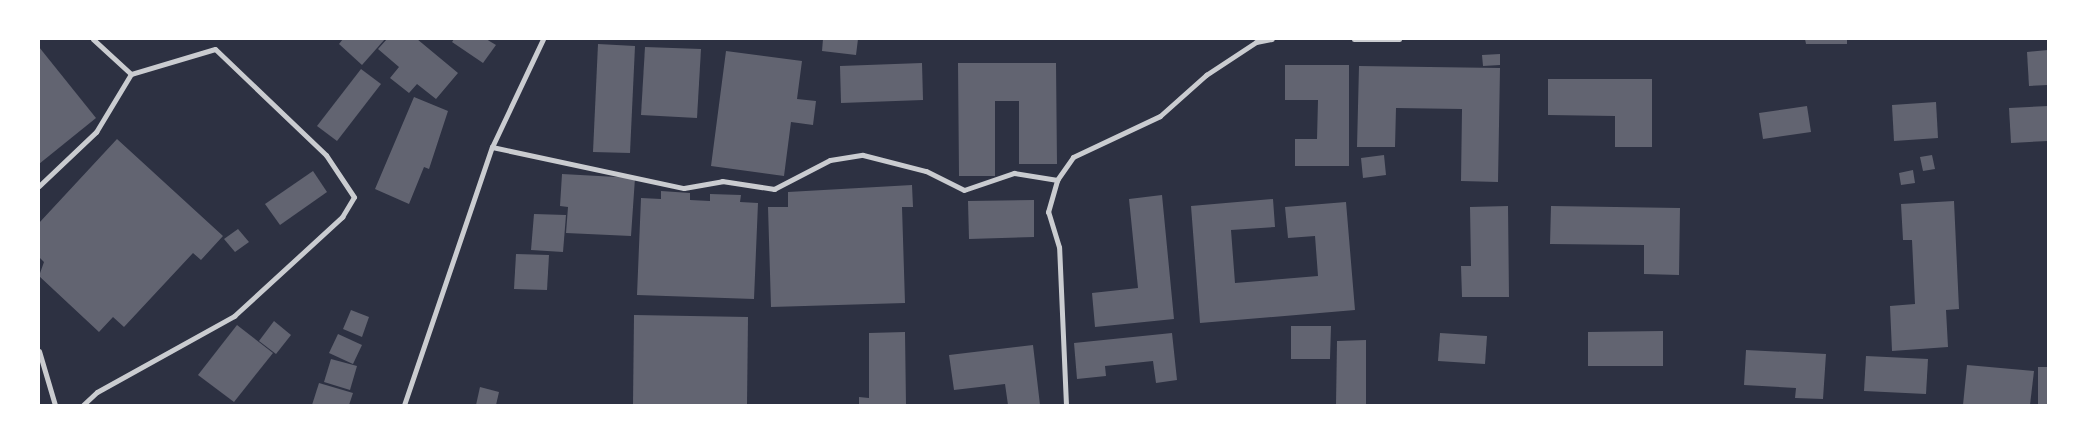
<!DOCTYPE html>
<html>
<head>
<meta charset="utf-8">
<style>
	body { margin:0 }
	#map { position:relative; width:2087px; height:444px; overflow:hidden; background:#2d3142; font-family:"Libre Baskerville",serif }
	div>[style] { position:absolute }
	.building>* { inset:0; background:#626471 }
	.minor>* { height:5px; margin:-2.5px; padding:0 2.5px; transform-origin:2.5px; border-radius:2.5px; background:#caccd0 }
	span { translate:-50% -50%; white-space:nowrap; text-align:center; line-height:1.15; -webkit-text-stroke:4px #fff; paint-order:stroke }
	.frame { position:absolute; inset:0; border:40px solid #fff; pointer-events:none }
</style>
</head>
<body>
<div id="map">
	<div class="building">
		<i style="clip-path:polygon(343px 39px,385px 39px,362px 65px,339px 44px)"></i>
		<i style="clip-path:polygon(387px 39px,417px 39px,458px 73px,436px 99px,417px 84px,409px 93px,390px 78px,399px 67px,378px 49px)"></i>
		<i style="clip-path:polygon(454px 39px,486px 39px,496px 45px,483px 63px,452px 42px)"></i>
		<i style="clip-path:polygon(823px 39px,858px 39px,856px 55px,822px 51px)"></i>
		<i style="clip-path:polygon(1805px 39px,1847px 39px,1847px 44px,1806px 44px)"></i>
		<i style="clip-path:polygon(598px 44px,635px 46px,630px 153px,593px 152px)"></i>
		<i style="clip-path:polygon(39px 47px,96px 118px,39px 164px)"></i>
		<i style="clip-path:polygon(645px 47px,701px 49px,697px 118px,641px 115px)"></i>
		<i style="clip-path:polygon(2048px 50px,2048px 85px,2029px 86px,2027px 52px)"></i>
		<i style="clip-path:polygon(726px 51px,802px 61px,797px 99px,816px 101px,813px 125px,791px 122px,784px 176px,711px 166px)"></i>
		<i style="clip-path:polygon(1500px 54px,1500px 65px,1483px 66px,1482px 55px)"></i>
		<i style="clip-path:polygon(922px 63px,923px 100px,841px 103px,840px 66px)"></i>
		<i style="clip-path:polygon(958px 63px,1056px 63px,1057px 164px,1019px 164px,1019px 101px,995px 101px,995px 176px,959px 176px)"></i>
		<i style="clip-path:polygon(1285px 65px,1349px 65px,1349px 166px,1295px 166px,1295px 139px,1317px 139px,1318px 100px,1285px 100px)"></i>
		<i style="clip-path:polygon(1359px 66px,1500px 68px,1498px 182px,1461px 181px,1462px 109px,1396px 108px,1395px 147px,1357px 147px)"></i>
		<i style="clip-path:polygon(361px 69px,381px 84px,337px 141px,317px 126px)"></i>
		<i style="clip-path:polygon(1548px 79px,1652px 79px,1652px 147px,1615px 147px,1615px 116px,1548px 115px)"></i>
		<i style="clip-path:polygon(414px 97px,448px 111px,429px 169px,424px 167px,409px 204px,375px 189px)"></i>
		<i style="clip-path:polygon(1936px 102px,1938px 138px,1894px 141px,1892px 105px)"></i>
		<i style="clip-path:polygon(1807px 106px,1811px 132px,1763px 139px,1759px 113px)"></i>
		<i style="clip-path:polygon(2048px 106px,2048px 141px,2011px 143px,2009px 108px)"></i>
		<i style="clip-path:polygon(117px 139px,223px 236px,201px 260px,193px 253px,124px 327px,113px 317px,99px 332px,39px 276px,44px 262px,39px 257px,39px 223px)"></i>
		<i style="clip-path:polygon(1384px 155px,1386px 175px,1363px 178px,1361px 158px)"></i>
		<i style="clip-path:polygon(1932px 155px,1935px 169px,1923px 171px,1920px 157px)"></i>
		<i style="clip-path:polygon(1913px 170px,1915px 183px,1901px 185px,1899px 173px)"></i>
		<i style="clip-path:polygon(313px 171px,327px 192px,280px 225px,265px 204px)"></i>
		<i style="clip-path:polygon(562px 174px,635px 178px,631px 236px,566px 233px,568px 207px,560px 206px)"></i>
		<i style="clip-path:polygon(912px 185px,913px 207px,902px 207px,905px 303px,771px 307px,768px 207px,788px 207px,788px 192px)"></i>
		<i style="clip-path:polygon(661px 191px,690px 193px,690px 200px,710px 201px,710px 194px,741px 195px,740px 202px,758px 203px,754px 299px,637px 295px,641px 198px,661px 199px)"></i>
		<i style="clip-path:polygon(1162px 195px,1174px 319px,1095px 327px,1092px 293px,1138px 288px,1129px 199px)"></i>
		<i style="clip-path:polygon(1273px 199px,1275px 227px,1231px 230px,1235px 283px,1318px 276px,1315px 236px,1288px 238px,1285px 207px,1346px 202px,1355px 310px,1200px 323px,1191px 206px)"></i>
		<i style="clip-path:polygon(1034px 200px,1034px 237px,969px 239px,968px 201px)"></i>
		<i style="clip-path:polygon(1954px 201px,1959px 309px,1946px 310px,1948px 347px,1892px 351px,1890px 306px,1915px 304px,1912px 240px,1903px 240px,1901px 204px)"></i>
		<i style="clip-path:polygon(1508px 206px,1509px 297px,1462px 297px,1461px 266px,1471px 266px,1470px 207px)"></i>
		<i style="clip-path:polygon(1551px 206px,1680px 208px,1679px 275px,1644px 274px,1644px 245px,1550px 244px)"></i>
		<i style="clip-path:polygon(534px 214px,566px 215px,563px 252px,531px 250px)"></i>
		<i style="clip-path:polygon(238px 229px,249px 242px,235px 252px,224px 239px)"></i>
		<i style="clip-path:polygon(516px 254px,549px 255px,547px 290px,514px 289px)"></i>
		<i style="clip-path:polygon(351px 310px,369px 317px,362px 337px,343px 329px)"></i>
		<i style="clip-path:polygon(634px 315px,748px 317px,747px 405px,633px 405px)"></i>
		<i style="clip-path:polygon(274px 321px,291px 335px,276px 354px,259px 341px)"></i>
		<i style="clip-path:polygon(237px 325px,273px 353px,234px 402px,198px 375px)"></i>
		<i style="clip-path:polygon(1291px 326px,1331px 326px,1330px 359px,1291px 359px)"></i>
		<i style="clip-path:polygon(1663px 331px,1663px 366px,1588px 366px,1588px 332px)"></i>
		<i style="clip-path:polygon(905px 332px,906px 405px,859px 405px,859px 397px,869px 398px,869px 333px)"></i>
		<i style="clip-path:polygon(1172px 333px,1177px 380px,1156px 383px,1153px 361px,1105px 366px,1106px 376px,1077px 379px,1074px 343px)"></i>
		<i style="clip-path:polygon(1440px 333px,1487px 336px,1485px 364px,1438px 361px)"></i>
		<i style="clip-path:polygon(338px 334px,362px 345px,353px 364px,329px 353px)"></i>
		<i style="clip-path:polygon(1366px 340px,1366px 405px,1336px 405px,1337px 341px)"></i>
		<i style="clip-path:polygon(1033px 345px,1040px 405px,1008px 405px,1005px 384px,954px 390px,949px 355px)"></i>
		<i style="clip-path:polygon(1746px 350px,1826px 354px,1823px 399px,1795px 398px,1796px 388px,1744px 385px)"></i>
		<i style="clip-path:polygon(1866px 356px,1928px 359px,1926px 394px,1864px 391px)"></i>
		<i style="clip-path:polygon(331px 359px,357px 366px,350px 390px,324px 382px)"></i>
		<i style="clip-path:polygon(1967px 365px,2034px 371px,2030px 405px,1963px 405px)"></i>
		<i style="clip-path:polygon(2038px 367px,2048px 367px,2048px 405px,2038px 405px)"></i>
		<i style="clip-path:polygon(319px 383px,353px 393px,349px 405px,312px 405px)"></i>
		<i style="clip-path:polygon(480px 387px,499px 392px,496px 405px,476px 405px)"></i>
	</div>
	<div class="minor">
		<i style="left:1354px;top:39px;width:45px"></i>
		<i style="left:492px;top:147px;width:196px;rotate:12.1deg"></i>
		<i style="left:684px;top:188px;width:39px;rotate:-10deg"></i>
		<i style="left:722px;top:181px;width:53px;rotate:8.7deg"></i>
		<i style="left:774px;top:189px;width:63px;rotate:-27.4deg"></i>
		<i style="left:830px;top:160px;width:33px;rotate:-9deg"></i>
		<i style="left:863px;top:155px;width:65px;rotate:14.3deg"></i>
		<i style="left:926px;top:171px;width:42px;rotate:26.6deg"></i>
		<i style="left:964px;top:190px;width:53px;rotate:-18.8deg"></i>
		<i style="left:1014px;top:173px;width:44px;rotate:9.2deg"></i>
		<i style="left:39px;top:186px;width:79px;rotate:-43.5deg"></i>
		<i style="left:96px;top:132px;width:68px;rotate:-58.9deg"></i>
		<i style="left:39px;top:351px;width:56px;rotate:73.5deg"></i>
		<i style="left:83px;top:405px;width:19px;rotate:-43deg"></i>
		<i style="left:97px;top:392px;width:157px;rotate:-29deg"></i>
		<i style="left:234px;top:316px;width:147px;rotate:-42.5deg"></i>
		<i style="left:342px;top:217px;width:23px;rotate:-59deg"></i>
		<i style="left:354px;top:197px;width:50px;rotate:-123.7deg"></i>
		<i style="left:326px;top:155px;width:153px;rotate:-136.3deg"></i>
		<i style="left:215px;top:49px;width:88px;rotate:163.4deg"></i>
		<i style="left:131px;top:74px;width:52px;rotate:-137.4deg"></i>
		<i style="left:404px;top:405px;width:273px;rotate:-71.2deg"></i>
		<i style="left:492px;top:147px;width:119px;rotate:-64.7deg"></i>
		<i style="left:1066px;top:405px;width:158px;rotate:-92.5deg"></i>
		<i style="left:1059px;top:247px;width:37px;rotate:-107deg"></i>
		<i style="left:1048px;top:212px;width:33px;rotate:-74deg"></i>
		<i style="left:1057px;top:180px;width:28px;rotate:-55deg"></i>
		<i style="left:1073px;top:157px;width:96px;rotate:-25.2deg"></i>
		<i style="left:1160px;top:116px;width:62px;rotate:-41.7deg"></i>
		<i style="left:1206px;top:75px;width:60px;rotate:-33.4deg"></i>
		<i style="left:1256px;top:42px;width:16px;rotate:-11deg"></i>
	</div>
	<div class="frame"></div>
</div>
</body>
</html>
